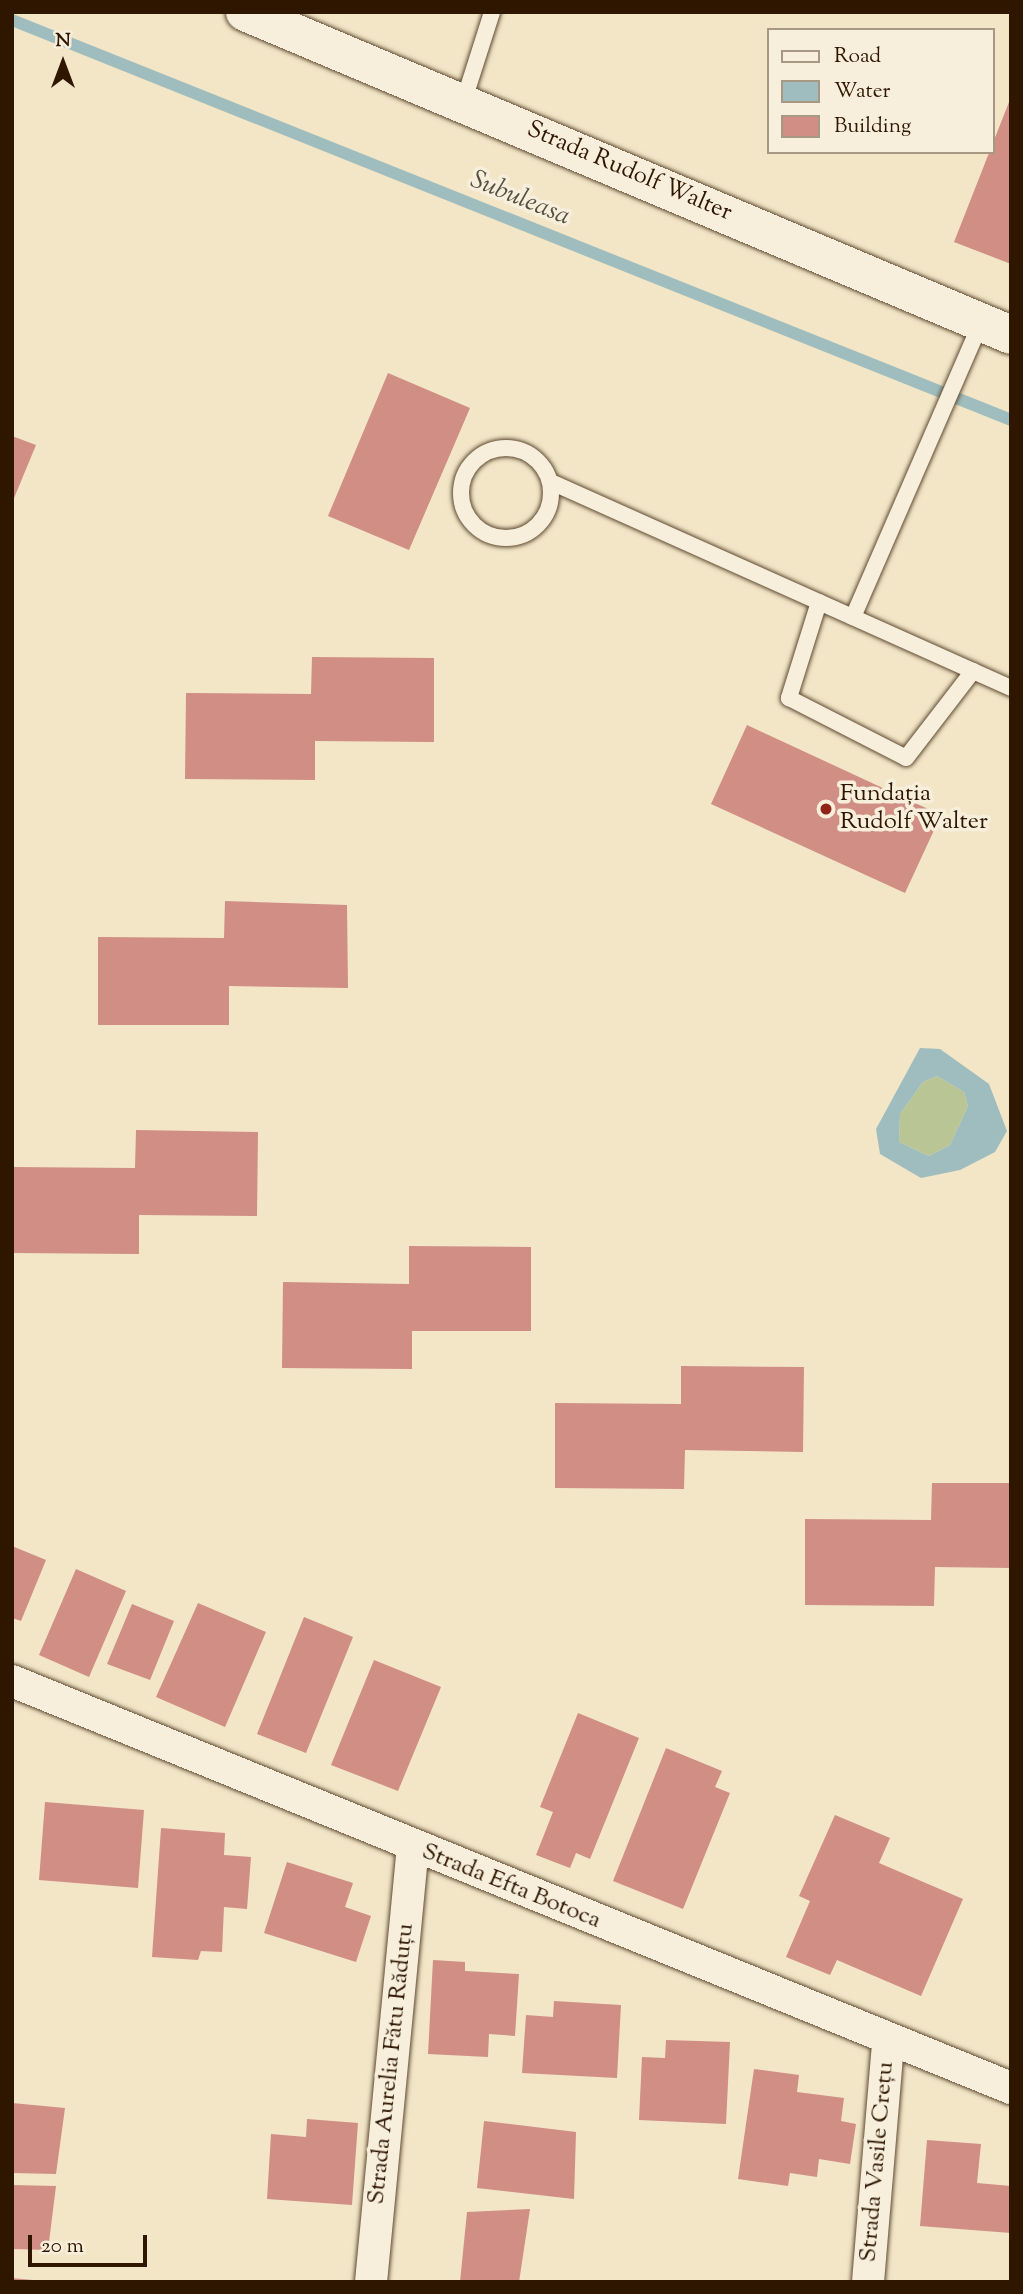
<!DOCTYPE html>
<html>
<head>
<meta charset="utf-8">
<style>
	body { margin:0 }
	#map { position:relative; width:1023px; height:2294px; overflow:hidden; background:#f2e6c7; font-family:"Sorts Mill Goudy",serif }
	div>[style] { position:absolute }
	.green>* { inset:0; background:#bac596 }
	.water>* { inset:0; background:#9fbdbe }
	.stream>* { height:12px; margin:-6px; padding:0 6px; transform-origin:6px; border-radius:6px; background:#9fbdbe }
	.building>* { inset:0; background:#d08e84 }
	.roads { filter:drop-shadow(0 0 2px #5f4a32) drop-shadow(0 0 2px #5f4a32) }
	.service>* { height:16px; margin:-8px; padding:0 8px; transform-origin:8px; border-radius:8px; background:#f7efdb }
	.service>.ring { margin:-8px; padding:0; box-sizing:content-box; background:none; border:16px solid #f7efdb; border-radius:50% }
	.minor>* { height:32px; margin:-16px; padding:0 16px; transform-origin:16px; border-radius:16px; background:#f7efdb }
	.tertiary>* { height:38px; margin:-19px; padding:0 19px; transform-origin:19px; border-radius:19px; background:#f7efdb }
	.dots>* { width:19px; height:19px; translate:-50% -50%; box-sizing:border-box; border:4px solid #f7efdb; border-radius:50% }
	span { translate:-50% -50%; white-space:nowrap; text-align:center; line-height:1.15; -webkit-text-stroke:7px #f7efdb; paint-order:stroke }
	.street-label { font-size:24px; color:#2e1601 }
	.poi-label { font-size:24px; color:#2e1601 }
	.left { translate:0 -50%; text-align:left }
	.water-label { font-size:26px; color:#565043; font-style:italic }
	.frame { position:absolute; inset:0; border:14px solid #2e1601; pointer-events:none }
	.legend { position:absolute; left:767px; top:28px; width:228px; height:126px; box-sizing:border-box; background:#f7efdb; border:2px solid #a79884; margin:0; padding:9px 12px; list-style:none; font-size:21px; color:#2e1601 }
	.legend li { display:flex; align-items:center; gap:14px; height:35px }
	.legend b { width:35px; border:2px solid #a79884 }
	.north { position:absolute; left:28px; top:28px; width:70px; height:70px; -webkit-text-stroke:5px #f7efdb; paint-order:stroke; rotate:0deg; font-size:19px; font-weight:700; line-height:28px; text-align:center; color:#2e1601 }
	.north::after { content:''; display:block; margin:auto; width:24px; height:32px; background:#2e1601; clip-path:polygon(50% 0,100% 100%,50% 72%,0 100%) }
	.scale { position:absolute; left:28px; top:2235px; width:119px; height:32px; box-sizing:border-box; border:4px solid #2e1601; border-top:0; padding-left:9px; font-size:21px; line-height:24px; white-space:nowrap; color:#2e1601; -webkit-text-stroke:5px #f7efdb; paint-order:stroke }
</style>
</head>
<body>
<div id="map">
	<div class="green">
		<i style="clip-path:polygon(937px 1076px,964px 1092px,968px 1106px,950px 1145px,929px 1156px,899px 1142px,900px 1114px,923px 1082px)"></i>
	</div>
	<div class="water">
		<i style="clip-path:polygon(evenodd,920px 1048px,940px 1049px,989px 1084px,1007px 1131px,995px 1152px,960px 1170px,921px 1178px,880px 1154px,876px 1129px,920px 1048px,937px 1076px,964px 1092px,968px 1106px,950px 1145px,929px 1156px,899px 1142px,900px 1114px,923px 1082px,937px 1076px)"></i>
	</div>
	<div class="stream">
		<i style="left:12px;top:20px;width:1076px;rotate:21.82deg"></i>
	</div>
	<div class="building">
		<i style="clip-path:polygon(1011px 97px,1011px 264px,954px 242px)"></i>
		<i style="clip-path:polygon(388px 373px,470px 408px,409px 550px,328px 516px)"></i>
		<i style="clip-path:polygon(12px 436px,36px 445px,12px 503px)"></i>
		<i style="clip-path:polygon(312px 657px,434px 658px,434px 742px,315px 741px,315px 780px,185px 779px,186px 693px,311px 694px)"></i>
		<i style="clip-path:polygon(747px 725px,941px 815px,905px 893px,711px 804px)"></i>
		<i style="clip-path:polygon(225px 901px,347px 905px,348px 988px,229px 986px,229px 1025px,98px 1025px,98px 937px,224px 938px)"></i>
		<i style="clip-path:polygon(136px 1130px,258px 1132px,257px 1216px,139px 1215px,139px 1254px,12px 1253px,12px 1167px,135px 1168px)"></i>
		<i style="clip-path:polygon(409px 1246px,531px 1247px,531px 1331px,412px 1331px,412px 1369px,282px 1368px,283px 1282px,409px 1284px)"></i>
		<i style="clip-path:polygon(681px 1366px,804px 1367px,803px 1452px,685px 1450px,684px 1489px,555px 1488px,555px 1403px,681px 1404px)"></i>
		<i style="clip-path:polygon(932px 1483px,1011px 1483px,1011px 1568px,935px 1567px,934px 1606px,805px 1605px,805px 1519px,931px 1520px)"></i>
		<i style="clip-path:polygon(12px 1546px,46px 1560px,21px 1621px,12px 1618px)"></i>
		<i style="clip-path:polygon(76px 1569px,126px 1591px,89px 1677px,39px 1655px)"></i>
		<i style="clip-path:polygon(198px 1603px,266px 1632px,225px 1727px,156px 1697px)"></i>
		<i style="clip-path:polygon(132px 1604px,174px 1621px,150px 1680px,107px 1664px)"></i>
		<i style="clip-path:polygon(304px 1617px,353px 1637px,306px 1753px,257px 1734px)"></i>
		<i style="clip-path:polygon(374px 1660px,441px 1687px,398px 1791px,331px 1765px)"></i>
		<i style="clip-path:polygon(578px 1713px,639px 1738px,590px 1859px,576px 1853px,570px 1868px,536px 1855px,553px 1812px,540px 1807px)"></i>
		<i style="clip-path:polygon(666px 1748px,722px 1771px,715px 1787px,730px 1793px,683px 1909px,613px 1881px)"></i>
		<i style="clip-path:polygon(45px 1802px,144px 1810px,138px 1888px,39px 1880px)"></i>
		<i style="clip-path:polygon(835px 1815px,890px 1838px,879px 1863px,963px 1899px,921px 1996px,837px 1960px,830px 1975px,786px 1957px,810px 1901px,799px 1896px)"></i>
		<i style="clip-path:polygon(161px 1828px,225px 1833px,224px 1855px,251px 1857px,247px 1909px,224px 1907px,222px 1952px,201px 1951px,198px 1960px,152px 1957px)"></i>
		<i style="clip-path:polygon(287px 1862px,353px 1883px,345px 1907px,371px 1916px,356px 1962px,264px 1933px)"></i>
		<i style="clip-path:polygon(433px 1960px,465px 1962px,465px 1971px,519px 1974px,515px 2036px,489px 2034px,488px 2057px,428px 2054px)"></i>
		<i style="clip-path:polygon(554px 2001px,621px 2005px,617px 2078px,522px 2073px,526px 2015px,553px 2017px)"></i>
		<i style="clip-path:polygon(666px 2040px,730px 2042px,726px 2124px,639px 2120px,642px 2057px,665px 2058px)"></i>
		<i style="clip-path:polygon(754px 2069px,799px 2075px,797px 2092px,844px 2098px,841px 2121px,856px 2124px,850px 2164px,819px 2159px,817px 2177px,790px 2173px,788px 2186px,738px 2179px)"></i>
		<i style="clip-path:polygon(12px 2103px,65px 2108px,56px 2174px,12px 2173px)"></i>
		<i style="clip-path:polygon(307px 2119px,358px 2123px,352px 2205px,267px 2199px,271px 2134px,306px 2137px)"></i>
		<i style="clip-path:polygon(484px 2121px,576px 2132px,574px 2199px,477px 2188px)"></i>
		<i style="clip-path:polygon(927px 2140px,981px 2144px,977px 2183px,1011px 2186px,1011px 2233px,920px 2226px)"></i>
		<i style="clip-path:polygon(12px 2185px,56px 2186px,48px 2250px,12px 2249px)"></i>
		<i style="clip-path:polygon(530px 2209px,519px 2282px,460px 2282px,467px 2212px)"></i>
		<i style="clip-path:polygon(12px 2278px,33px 2280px,33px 2282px,12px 2282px)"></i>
	</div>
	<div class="roads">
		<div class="service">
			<i style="left:464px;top:100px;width:92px;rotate:-72.3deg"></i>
			<i class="ring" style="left:461px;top:448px;width:74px;height:74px"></i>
			<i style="left:551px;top:482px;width:504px;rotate:24.12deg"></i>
			<i style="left:819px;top:602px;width:101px;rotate:107.4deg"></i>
			<i style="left:789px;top:698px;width:131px;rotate:27.1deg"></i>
			<i style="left:906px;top:758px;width:110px;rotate:-52.4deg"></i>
			<i style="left:853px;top:617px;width:321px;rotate:-66.5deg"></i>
		</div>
		<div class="minor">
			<i style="left:12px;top:1681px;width:1079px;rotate:22.17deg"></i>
			<i style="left:371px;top:2282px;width:437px;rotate:-84.5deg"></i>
			<i style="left:868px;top:2282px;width:240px;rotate:-85.2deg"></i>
		</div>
		<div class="tertiary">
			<i style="left:245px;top:12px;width:831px;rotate:22.86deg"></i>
		</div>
	</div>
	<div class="dots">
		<i style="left:826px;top:809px;background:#8f2418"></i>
	</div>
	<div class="street-label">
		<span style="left:629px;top:172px;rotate:23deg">Strada Rudolf Walter</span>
		<span style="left:511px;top:1887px;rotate:22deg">Strada Efta Botoca</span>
		<span style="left:392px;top:2064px;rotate:-84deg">Strada Aurelia Fătu Răduțu</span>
		<span style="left:878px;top:2162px;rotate:-85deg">Strada Vasile Crețu</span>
	</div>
	<div class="poi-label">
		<span class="left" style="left:840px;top:809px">Fundația<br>Rudolf Walter</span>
	</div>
	<div class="water-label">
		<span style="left:520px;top:199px;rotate:22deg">Subuleasa</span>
	</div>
	<div class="frame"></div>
	<ul class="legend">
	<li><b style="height:9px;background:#f7efdb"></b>Road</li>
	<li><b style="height:19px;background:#9fbdbe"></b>Water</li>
	<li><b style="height:19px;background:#d08e84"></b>Building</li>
	</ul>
	<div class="north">N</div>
	<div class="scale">20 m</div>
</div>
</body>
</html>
